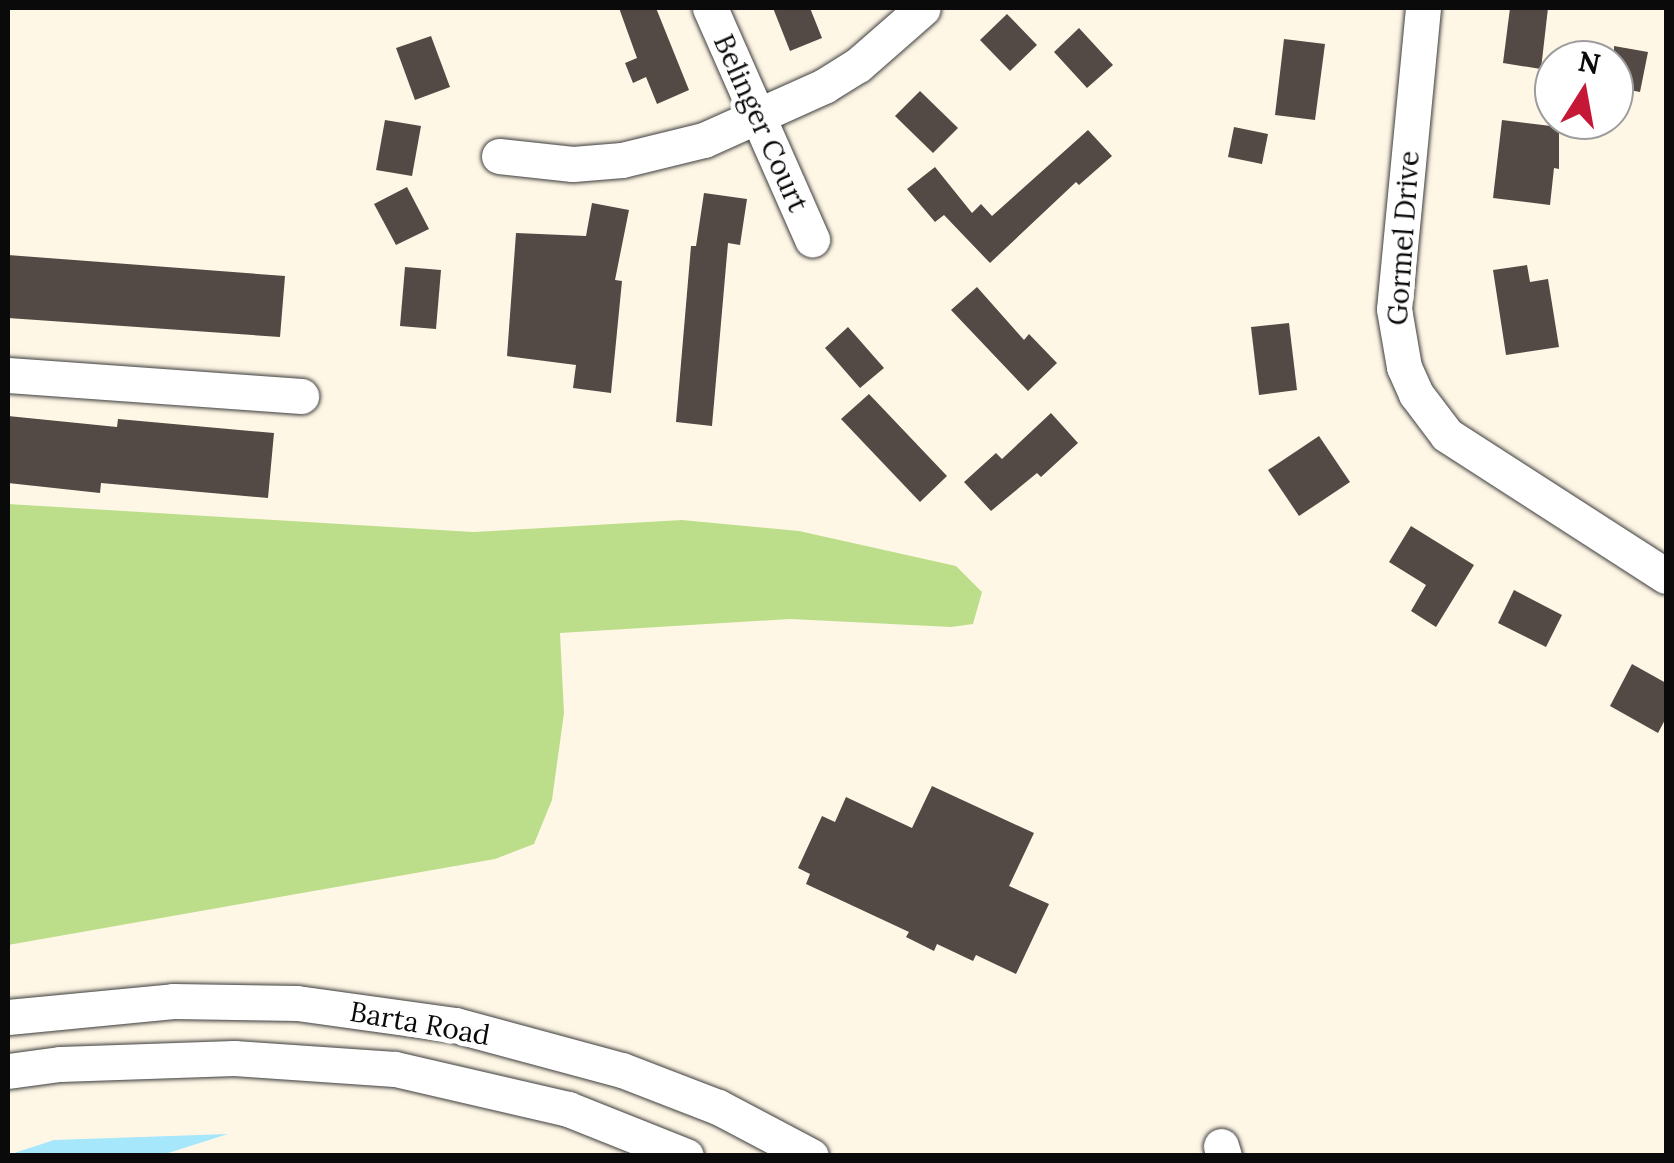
<!DOCTYPE html>
<html>
<head>
<meta charset="utf-8">
<style>
	body { margin:0 }
	#map { position:relative; width:1674px; height:1163px; overflow:hidden; background:#fff7e6; font-family:Lora,serif }
	div>[style] { position:absolute }
	.forest>* { inset:0; background:#bcde8b }
	.water>* { inset:0; background:#a6e7fc }
	.building>* { inset:0; background:#534945 }
	.roads { filter:drop-shadow(0 0 2px #3d3d3d) drop-shadow(0 0 2px #3d3d3d) }
	.minor>* { height:35px; margin:-17.5px; padding:0 17.5px; transform-origin:17.5px; border-radius:17.5px; background:#fff }
	span { translate:-50% -50%; white-space:nowrap; text-align:center; line-height:1.15; -webkit-text-stroke:10px #fff; paint-order:stroke }
	.street-label { font-size:28px; color:#0a0a0a }
	.frame { position:absolute; inset:0; border:10px solid #0a0a0a; pointer-events:none }
	.north { position:absolute; left:1534px; top:40px; width:100px; height:100px; box-sizing:border-box; background:#fff; border:2px solid #9d9d9d; border-radius:50%; rotate:11deg; font-size:28px; font-weight:700; line-height:40px; text-align:center; color:#0a0a0a }
	.north::after { content:''; display:block; margin:auto; width:35px; height:45px; background:#c51736; clip-path:polygon(50% 0,100% 100%,50% 72%,0 100%) }
</style>
</head>
<body>
<div id="map">
	<div class="forest">
		<i style="clip-path:polygon(8px 504px,473px 532px,682px 520px,799px 531px,956px 566px,982px 592px,973px 624px,951px 627px,790px 619px,560px 633px,564px 713px,552px 800px,534px 844px,495px 859px,8px 945px)"></i>
	</div>
	<div class="water">
		<i style="clip-path:polygon(228px 1134px,162px 1155px,8px 1155px,54px 1140px)"></i>
	</div>
	<div class="building">
		<i style="clip-path:polygon(619px 8px,656px 8px,689px 90px,657px 104px,646px 77px,633px 83px,625px 63px,637px 58px)"></i>
		<i style="clip-path:polygon(773px 8px,810px 8px,822px 38px,790px 51px)"></i>
		<i style="clip-path:polygon(1510px 8px,1548px 8px,1541px 69px,1503px 63px)"></i>
		<i style="clip-path:polygon(1007px 14px,1037px 45px,1010px 71px,980px 40px)"></i>
		<i style="clip-path:polygon(1079px 28px,1113px 65px,1087px 88px,1054px 52px)"></i>
		<i style="clip-path:polygon(431px 36px,450px 87px,415px 100px,396px 48px)"></i>
		<i style="clip-path:polygon(1284px 39px,1325px 44px,1315px 120px,1275px 115px)"></i>
		<i style="clip-path:polygon(1614px 46px,1648px 52px,1640px 92px,1614px 87px)"></i>
		<i style="clip-path:polygon(920px 91px,958px 128px,933px 153px,895px 116px)"></i>
		<i style="clip-path:polygon(385px 120px,421px 126px,412px 176px,376px 170px)"></i>
		<i style="clip-path:polygon(1502px 120px,1559px 127px,1559px 169px,1554px 168px,1550px 205px,1493px 198px)"></i>
		<i style="clip-path:polygon(1234px 127px,1268px 134px,1262px 164px,1228px 157px)"></i>
		<i style="clip-path:polygon(1088px 130px,1112px 156px,1079px 185px,1076px 182px,990px 263px,944px 215px,935px 222px,907px 189px,935px 167px,972px 213px,981px 204px,992px 216px)"></i>
		<i style="clip-path:polygon(407px 187px,429px 229px,396px 245px,374px 204px)"></i>
		<i style="clip-path:polygon(704px 193px,747px 199px,740px 245px,728px 243px,712px 426px,676px 422px,691px 246px,696px 246px)"></i>
		<i style="clip-path:polygon(592px 203px,629px 210px,615px 280px,622px 281px,611px 393px,573px 388px,576px 365px,507px 356px,516px 233px,586px 236px)"></i>
		<i style="clip-path:polygon(8px 255px,285px 276px,280px 337px,8px 318px)"></i>
		<i style="clip-path:polygon(1527px 265px,1530px 282px,1548px 279px,1559px 347px,1506px 355px,1493px 270px)"></i>
		<i style="clip-path:polygon(405px 267px,441px 270px,436px 329px,400px 326px)"></i>
		<i style="clip-path:polygon(977px 287px,1024px 340px,1029px 334px,1057px 363px,1028px 391px,951px 310px)"></i>
		<i style="clip-path:polygon(1289px 323px,1297px 390px,1259px 395px,1251px 327px)"></i>
		<i style="clip-path:polygon(848px 327px,884px 368px,860px 388px,825px 348px)"></i>
		<i style="clip-path:polygon(869px 394px,947px 476px,920px 502px,841px 419px)"></i>
		<i style="clip-path:polygon(1051px 413px,1078px 443px,1041px 477px,1037px 473px,991px 511px,964px 482px,996px 453px,1002px 459px)"></i>
		<i style="clip-path:polygon(8px 416px,117px 427px,118px 419px,274px 433px,268px 498px,101px 483px,100px 493px,8px 483px)"></i>
		<i style="clip-path:polygon(1319px 436px,1350px 482px,1299px 516px,1268px 470px)"></i>
		<i style="clip-path:polygon(1411px 526px,1474px 565px,1436px 627px,1411px 611px,1426px 585px,1389px 562px)"></i>
		<i style="clip-path:polygon(1514px 590px,1562px 615px,1546px 647px,1498px 623px)"></i>
		<i style="clip-path:polygon(1632px 664px,1666px 683px,1666px 718px,1658px 733px,1610px 706px)"></i>
		<i style="clip-path:polygon(932px 786px,1034px 833px,1009px 886px,1049px 904px,1016px 974px,976px 955px,973px 961px,937px 944px,934px 951px,906px 937px,909px 932px,806px 884px,810px 874px,798px 868px,822px 816px,835px 822px,846px 797px,912px 828px)"></i>
	</div>
	<div class="roads">
		<div class="minor">
			<i style="left:710px;top:8px;width:253px;rotate:66.2deg"></i>
			<i style="left:1423px;top:8px;width:302px;rotate:95.5deg"></i>
			<i style="left:1394px;top:309px;width:59px;rotate:80.2deg"></i>
			<i style="left:1404px;top:367px;width:30px;rotate:66deg"></i>
			<i style="left:1416px;top:394px;width:51px;rotate:52.9deg"></i>
			<i style="left:1447px;top:435px;width:260px;rotate:32.8deg"></i>
			<i style="left:499px;top:156px;width:74px;rotate:6.2deg"></i>
			<i style="left:573px;top:164px;width:49px;rotate:-4.7deg"></i>
			<i style="left:622px;top:160px;width:84px;rotate:-13.7deg"></i>
			<i style="left:704px;top:140px;width:132px;rotate:-24.2deg"></i>
			<i style="left:824px;top:86px;width:40px;rotate:-32deg"></i>
			<i style="left:858px;top:65px;width:86px;rotate:-41.2deg"></i>
			<i style="left:8px;top:375px;width:294px;rotate:4.1deg"></i>
			<i style="left:8px;top:1017px;width:166px;rotate:-5.5deg"></i>
			<i style="left:173px;top:1001px;width:124px;rotate:0.9deg"></i>
			<i style="left:297px;top:1003px;width:160px;rotate:7.9deg"></i>
			<i style="left:455px;top:1025px;width:173px;rotate:15.1deg"></i>
			<i style="left:622px;top:1070px;width:103px;rotate:21.1deg"></i>
			<i style="left:718px;top:1107px;width:105px;rotate:27.8deg"></i>
			<i style="left:8px;top:1071px;width:52px;rotate:-7.7deg"></i>
			<i style="left:60px;top:1064px;width:174px;rotate:-2deg"></i>
			<i style="left:234px;top:1058px;width:161px;rotate:3.9deg"></i>
			<i style="left:395px;top:1069px;width:178px;rotate:13deg"></i>
			<i style="left:568px;top:1109px;width:127px;rotate:21.7deg"></i>
			<i style="left:1221px;top:1146px;width:10px;rotate:73deg"></i>
		</div>
	</div>
	<div class="street-label">
		<span style="left:761px;top:123px;rotate:66deg">Belinger Court</span>
		<span style="left:1403px;top:238px;rotate:-86deg">Gormel Drive</span>
		<span style="left:420px;top:1023px;rotate:10deg">Barta Road</span>
	</div>
	<div class="frame"></div>
	<div class="north">N</div>
</div>
</body>
</html>
